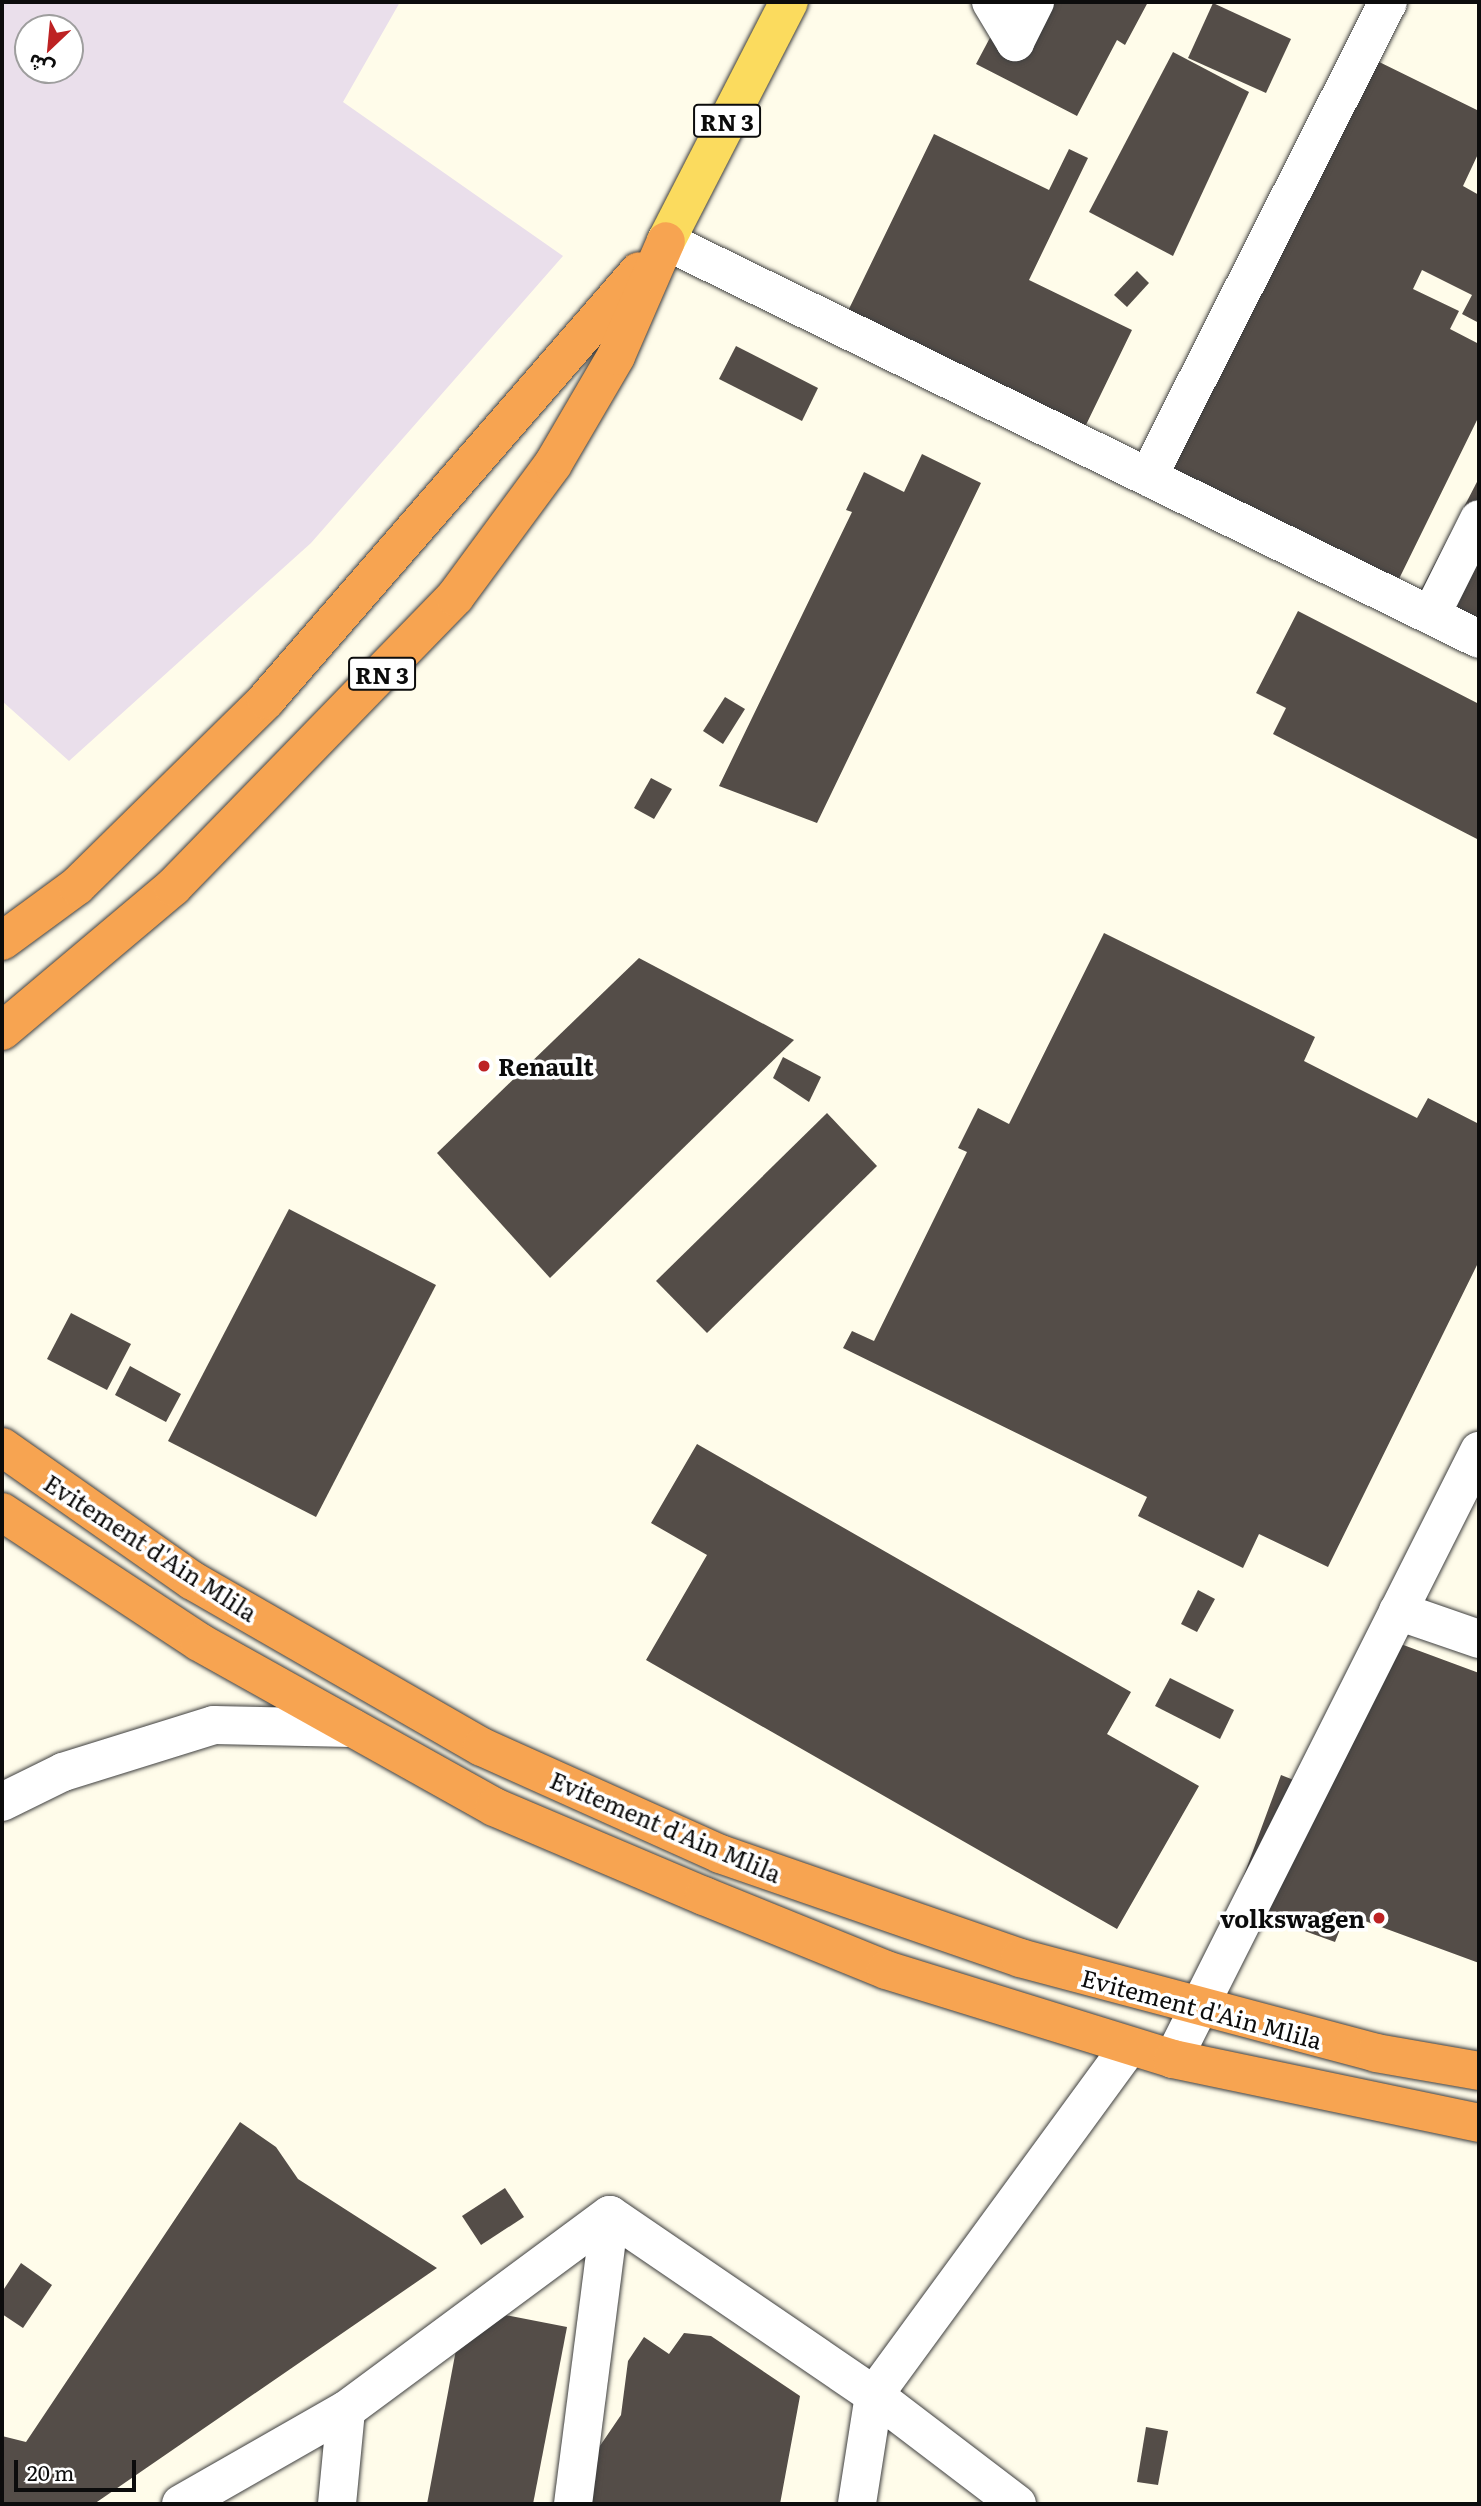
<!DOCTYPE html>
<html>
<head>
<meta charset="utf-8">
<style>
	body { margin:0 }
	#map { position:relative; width:1481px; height:2506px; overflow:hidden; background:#fffcea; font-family:Literata,"Noto Sans Arabic",serif }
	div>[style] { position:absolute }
	.industrial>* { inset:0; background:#eadfeb }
	.building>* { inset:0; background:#544d48 }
	.roads { filter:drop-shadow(0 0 2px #3f3f3f) drop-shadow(0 0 2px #3f3f3f) }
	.minor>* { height:38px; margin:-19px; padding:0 19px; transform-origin:19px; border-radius:19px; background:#fff }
	.major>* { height:38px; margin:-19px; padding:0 19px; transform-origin:19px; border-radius:19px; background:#fbdb5e }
	.highway>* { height:38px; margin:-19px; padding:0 19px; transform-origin:19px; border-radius:19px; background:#f7a451 }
	.dots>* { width:19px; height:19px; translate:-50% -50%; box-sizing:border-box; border:4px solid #fff; border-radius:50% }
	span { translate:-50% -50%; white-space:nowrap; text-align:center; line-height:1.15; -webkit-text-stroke:7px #fff; paint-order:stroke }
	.shield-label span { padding:2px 5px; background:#fff; border:2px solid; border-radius:5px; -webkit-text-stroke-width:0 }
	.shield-label { font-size:23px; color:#0c0c0c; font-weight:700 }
	.poi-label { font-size:24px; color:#0c0c0c; font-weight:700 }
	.left { translate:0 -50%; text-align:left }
	.right { translate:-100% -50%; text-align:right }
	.street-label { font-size:24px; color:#0c0c0c }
	.frame { position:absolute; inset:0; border:4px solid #0c0c0c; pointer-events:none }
	.north { position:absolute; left:14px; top:14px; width:70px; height:70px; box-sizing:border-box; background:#fff; border:2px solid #9e9e9e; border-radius:50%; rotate:206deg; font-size:19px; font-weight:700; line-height:28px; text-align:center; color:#0c0c0c }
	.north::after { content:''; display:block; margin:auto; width:24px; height:32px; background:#bd2223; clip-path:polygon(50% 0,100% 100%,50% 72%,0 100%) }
	.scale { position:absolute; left:14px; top:2460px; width:122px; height:32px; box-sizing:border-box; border:4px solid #0c0c0c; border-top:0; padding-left:9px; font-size:21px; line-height:24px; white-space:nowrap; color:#0c0c0c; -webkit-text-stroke:5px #fff; paint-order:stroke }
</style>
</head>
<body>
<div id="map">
	<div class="industrial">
		<i style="clip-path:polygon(evenodd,2px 2px,400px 2px,343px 102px,563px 256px,311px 543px,69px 761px,2px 701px,2px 2px,28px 28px,70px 28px,70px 70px,28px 70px,28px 28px)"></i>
	</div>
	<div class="building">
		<i style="clip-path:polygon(1009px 2px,1148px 2px,1125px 45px,1117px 40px,1077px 116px,976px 64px)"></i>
		<i style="clip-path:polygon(1213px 3px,1291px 39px,1266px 93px,1188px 58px)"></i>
		<i style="clip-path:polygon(1173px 52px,1249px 92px,1173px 256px,1089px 212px)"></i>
		<i style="clip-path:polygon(1365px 55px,1479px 111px,1479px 152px,1463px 186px,1479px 195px,1479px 323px,1462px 314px,1472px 295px,1422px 270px,1413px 289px,1459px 311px,1450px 329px,1479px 344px,1479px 416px,1398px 581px,1163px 467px)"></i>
		<i style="clip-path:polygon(934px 134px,1049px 190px,1069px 149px,1088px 158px,1029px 280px,1132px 330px,1084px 429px,847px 313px)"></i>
		<i style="clip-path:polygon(1137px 271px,1149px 283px,1127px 307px,1114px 295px)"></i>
		<i style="clip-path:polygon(736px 346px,818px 388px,802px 421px,719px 379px)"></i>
		<i style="clip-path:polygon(922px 454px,981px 483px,817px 823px,719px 786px,852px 512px,846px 510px,864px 472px,904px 492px)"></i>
		<i style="clip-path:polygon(1479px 478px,1479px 630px,1417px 598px)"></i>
		<i style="clip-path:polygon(1298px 611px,1479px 704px,1479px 840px,1273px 734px,1286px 708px,1256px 693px)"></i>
		<i style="clip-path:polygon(725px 697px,745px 709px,723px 744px,703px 731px)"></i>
		<i style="clip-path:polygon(651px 778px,672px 789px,654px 819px,634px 808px)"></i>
		<i style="clip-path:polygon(1104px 933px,1315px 1037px,1304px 1061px,1359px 1089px,1417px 1118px,1428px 1098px,1479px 1124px,1479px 1261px,1328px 1567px,1259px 1534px,1243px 1568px,1138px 1516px,1147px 1497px,843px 1348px,852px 1331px,874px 1341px,967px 1152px,958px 1148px,978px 1108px,1009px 1124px)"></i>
		<i style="clip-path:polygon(639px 958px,794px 1040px,550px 1278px,437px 1153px)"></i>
		<i style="clip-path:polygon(783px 1057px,821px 1077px,809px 1102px,773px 1078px)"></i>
		<i style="clip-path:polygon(827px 1113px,877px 1166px,707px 1333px,656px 1281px)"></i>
		<i style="clip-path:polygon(289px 1209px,436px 1285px,316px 1517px,168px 1441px)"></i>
		<i style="clip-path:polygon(71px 1313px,131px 1344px,107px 1390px,47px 1359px)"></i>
		<i style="clip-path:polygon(130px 1366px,181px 1394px,166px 1422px,115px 1395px)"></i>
		<i style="clip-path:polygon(697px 1444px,1131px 1692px,1107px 1734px,1199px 1786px,1117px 1929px,646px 1660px,707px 1555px,651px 1523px)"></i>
		<i style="clip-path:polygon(1198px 1590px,1215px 1599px,1197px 1632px,1181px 1624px)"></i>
		<i style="clip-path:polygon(1371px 1633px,1479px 1673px,1479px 1963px,1346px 1914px,1335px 1942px,1233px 1905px,1281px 1775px,1314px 1788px)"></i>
		<i style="clip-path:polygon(1170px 1678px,1234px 1710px,1220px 1739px,1155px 1706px)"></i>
		<i style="clip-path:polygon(240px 2122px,276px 2147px,298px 2179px,437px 2268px,94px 2504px,2px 2504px,2px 2436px,26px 2442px)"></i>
		<i style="clip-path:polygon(505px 2188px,524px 2217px,481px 2245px,462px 2216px)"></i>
		<i style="clip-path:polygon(21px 2263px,52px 2285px,23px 2328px,2px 2314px,2px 2292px)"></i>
		<i style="clip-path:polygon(464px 2307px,567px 2327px,533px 2504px,427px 2504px)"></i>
		<i style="clip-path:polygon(684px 2333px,711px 2336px,800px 2396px,780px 2504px,582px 2504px,576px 2481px,621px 2415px,628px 2361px,644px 2337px,669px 2354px)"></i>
		<i style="clip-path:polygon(1146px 2427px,1168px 2431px,1158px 2485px,1137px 2482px)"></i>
	</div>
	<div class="roads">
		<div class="minor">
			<i style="left:991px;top:2px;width:47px;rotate:59deg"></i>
			<i style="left:1015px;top:42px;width:45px;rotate:-63.4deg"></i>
			<i style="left:666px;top:241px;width:905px;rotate:26.08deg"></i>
			<i style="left:1148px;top:477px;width:532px;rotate:-63.19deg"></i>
			<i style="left:1431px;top:615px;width:107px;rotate:-63.4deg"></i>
			<i style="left:1398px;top:1611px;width:86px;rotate:19.1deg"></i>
			<i style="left:2px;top:1802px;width:68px;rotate:-26.2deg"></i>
			<i style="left:63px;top:1772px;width:158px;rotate:-17.3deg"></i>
			<i style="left:214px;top:1725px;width:138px;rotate:1.2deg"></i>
			<i style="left:1173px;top:2059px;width:681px;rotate:-63.28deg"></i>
			<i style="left:181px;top:2504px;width:190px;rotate:-29.7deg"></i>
			<i style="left:337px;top:2504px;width:94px;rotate:-84.5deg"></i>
			<i style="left:346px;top:2410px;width:328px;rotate:-36.5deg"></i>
			<i style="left:610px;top:2215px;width:320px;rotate:34.3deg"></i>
			<i style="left:874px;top:2395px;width:110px;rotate:98.9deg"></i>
			<i style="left:573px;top:2504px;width:291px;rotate:-82.7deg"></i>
			<i style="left:1017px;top:2504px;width:180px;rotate:-142.7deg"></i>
			<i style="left:874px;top:2395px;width:432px;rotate:-53.8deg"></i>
		</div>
		<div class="major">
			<i style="left:666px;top:241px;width:269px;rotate:-62.8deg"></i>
		</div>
		<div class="highway">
			<i style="left:2px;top:941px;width:93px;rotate:-36.3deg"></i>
			<i style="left:77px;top:886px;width:265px;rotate:-44.5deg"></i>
			<i style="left:266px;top:700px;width:568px;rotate:-48.99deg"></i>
			<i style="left:2px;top:1031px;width:224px;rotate:-40.1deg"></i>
			<i style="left:173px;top:887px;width:405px;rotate:-45.8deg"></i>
			<i style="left:455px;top:597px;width:165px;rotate:-53.6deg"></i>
			<i style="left:553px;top:464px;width:125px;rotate:-59.7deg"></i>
			<i style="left:616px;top:356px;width:125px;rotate:-66.5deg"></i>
			<i style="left:2px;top:1447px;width:233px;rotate:35.1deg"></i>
			<i style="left:193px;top:1581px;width:333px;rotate:29.9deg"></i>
			<i style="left:482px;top:1747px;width:261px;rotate:24.2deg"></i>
			<i style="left:720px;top:1854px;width:318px;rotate:19.1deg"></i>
			<i style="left:1020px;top:1958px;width:368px;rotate:14.9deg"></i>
			<i style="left:1376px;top:2053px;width:105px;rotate:9.9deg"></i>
			<i style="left:2px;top:1512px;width:236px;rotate:33.4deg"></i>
			<i style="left:199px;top:1642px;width:338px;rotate:29.2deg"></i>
			<i style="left:494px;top:1807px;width:228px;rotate:23deg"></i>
			<i style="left:704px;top:1896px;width:196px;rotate:22.1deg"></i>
			<i style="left:886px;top:1970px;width:300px;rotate:17.2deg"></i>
			<i style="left:1173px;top:2059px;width:313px;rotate:11.8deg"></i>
		</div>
	</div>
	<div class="dots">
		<i style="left:484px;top:1066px;background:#bd2223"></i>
		<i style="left:1379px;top:1918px;background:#bd2223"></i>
	</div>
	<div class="shield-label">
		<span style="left:727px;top:121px">RN 3</span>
		<span style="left:382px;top:674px">RN 3</span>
	</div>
	<div class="poi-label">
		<span class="left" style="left:498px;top:1066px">Renault</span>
		<span class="right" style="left:1365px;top:1918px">volkswagen</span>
	</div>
	<div class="street-label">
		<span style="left:151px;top:1547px;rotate:33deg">Evitement d'Ain Mlila</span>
		<span style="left:666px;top:1826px;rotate:23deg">Evitement d'Ain Mlila</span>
		<span style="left:1202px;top:2008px;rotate:15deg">Evitement d'Ain Mlila</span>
	</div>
	<div class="frame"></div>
	<div class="north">ش</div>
	<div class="scale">20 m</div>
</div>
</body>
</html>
